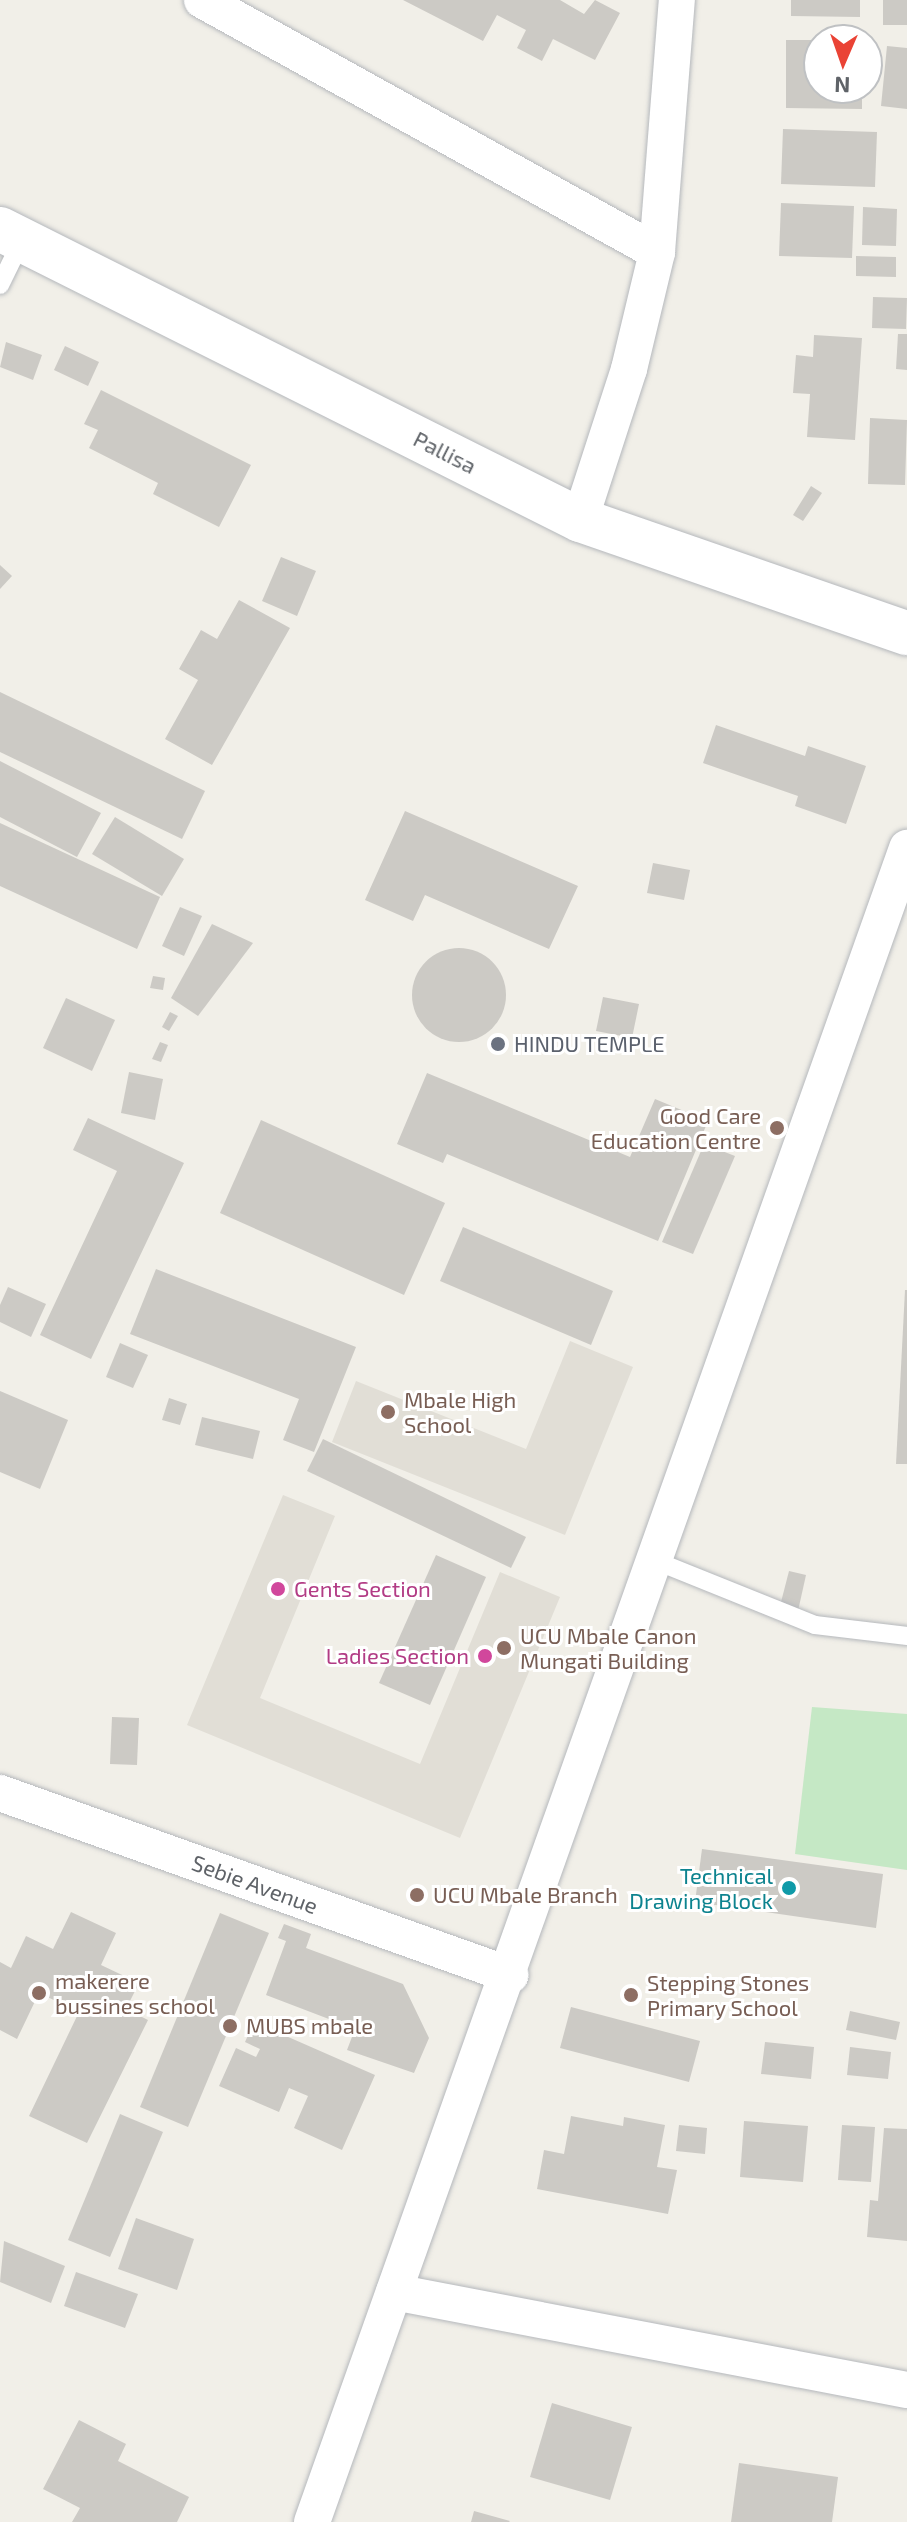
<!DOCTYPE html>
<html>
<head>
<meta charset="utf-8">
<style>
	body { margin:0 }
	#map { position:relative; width:907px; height:2522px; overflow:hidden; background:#f1efe8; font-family:"Exo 2",sans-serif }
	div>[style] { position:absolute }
	.education>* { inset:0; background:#e1ded6 }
	.green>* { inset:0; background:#c5e8c5 }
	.building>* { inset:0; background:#cccac5 }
	.round { border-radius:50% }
	.roads { filter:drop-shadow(0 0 2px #b5b8bc) drop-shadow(0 0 2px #b5b8bc) }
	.service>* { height:18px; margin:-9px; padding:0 9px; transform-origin:9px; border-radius:9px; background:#fff }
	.minor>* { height:36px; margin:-18px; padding:0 18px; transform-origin:18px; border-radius:18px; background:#fff }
	.secondary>* { height:44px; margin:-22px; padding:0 22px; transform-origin:22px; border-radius:22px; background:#fff }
	.dots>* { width:22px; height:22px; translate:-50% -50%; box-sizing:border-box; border:4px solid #fff; border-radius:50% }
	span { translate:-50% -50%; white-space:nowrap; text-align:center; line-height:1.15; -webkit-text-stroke:6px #fff; paint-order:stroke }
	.street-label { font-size:22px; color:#5f6368 }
	.worship-label { font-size:22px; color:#5b616d }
	.left { translate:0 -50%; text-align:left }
	.education-label { font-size:22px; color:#785e54 }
	.right { translate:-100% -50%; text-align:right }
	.hotel-label { font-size:22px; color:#b23c85 }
	.culture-label { font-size:22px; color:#0d838f }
	.north { position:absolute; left:803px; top:24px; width:80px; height:80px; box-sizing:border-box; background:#fff; border:2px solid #bfc1c3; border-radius:50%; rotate:182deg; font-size:22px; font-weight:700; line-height:32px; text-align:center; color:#5f6368 }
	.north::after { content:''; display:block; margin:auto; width:28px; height:36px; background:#ea4335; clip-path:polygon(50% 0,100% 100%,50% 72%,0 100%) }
</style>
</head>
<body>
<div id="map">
	<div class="education">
		<i style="clip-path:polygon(570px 1341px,633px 1367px,565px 1535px,332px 1442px,356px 1381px,526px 1449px)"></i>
		<i style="clip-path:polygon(283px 1495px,335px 1516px,260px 1698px,420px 1764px,500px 1572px,560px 1597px,460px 1838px,187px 1725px)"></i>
	</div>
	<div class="green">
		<i style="clip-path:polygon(812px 1707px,907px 1714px,907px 1870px,795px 1854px)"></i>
	</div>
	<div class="building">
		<i style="clip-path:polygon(403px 0,560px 0,584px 14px,595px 0,620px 13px,595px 60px,553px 39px,542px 61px,517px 48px,526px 30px,497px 15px,483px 41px)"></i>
		<i style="clip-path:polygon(791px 0,860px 0,860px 17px,791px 16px)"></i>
		<i style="clip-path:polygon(883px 0,907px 0,907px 25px,883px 25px)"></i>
		<i style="clip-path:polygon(786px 40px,819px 40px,819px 88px,862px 88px,862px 109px,786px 108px)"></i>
		<i style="clip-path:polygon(887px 46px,907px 48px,907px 109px,881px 106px)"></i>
		<i style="clip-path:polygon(783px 129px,877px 132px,875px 187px,781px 184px)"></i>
		<i style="clip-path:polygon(781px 203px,854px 206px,852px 258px,779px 256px)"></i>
		<i style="clip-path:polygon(863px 207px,897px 209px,896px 246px,862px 245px)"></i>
		<i style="clip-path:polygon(856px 256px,896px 257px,896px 277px,856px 276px)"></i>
		<i style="clip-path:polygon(873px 297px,907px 298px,906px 329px,872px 328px)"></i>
		<i style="clip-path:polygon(898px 334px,907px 334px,907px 370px,896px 369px)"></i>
		<i style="clip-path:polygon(814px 335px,862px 338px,855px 440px,807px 437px,810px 394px,793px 393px,796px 355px,813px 357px)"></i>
		<i style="clip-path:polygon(6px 342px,42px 355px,33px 380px,0 367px)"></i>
		<i style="clip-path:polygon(65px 346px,99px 362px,88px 386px,54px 370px)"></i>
		<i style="clip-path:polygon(101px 390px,251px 465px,219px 527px,153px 494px,158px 483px,89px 448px,98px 430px,84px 424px)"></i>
		<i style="clip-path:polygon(870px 418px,907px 420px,905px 485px,868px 484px)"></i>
		<i style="clip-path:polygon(811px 486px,822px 493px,803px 521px,793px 515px)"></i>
		<i style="clip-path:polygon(281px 557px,316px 571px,297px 616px,262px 601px)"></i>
		<i style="clip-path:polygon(0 565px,12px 576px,0 589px)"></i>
		<i style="clip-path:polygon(239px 600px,290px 628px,212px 765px,165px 739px,198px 680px,179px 669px,201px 630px,217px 639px)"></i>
		<i style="clip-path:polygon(0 692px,205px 791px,182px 839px,0 752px)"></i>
		<i style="clip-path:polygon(716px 725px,805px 756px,808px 746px,866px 766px,846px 824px,795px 806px,798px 796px,703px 763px)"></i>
		<i style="clip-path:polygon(0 761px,101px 813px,77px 857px,0 817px)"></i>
		<i style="clip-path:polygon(405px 811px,578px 886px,549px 949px,425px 895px,413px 921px,365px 900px)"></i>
		<i style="clip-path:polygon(115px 817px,184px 859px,162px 896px,92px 854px)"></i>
		<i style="clip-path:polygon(0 823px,160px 897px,137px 949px,0 886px)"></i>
		<i style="clip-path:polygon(653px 863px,690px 870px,684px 900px,647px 893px)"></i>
		<i style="clip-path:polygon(180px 907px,202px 916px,184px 956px,162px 946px)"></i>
		<i style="clip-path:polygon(212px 924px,253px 943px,198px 1016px,171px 998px)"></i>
		<i class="round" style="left:412px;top:948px;width:94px;height:94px"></i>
		<i style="clip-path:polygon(153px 976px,165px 978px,163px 990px,150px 988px)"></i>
		<i style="clip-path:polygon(603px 997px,639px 1004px,632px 1038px,596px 1031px)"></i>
		<i style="clip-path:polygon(66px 998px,115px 1020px,92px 1071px,43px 1048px)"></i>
		<i style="clip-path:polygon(170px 1012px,178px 1016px,169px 1031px,162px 1027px)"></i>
		<i style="clip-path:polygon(160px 1042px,168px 1045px,161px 1062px,152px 1059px)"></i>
		<i style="clip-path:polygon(129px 1072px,163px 1079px,155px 1120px,121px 1113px)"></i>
		<i style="clip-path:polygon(427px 1073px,630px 1157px,655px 1099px,708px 1121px,658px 1241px,447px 1154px,443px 1163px,397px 1144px)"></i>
		<i style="clip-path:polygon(88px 1118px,184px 1163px,91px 1359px,40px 1335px,117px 1171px,73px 1150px)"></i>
		<i style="clip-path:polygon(261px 1120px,445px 1203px,404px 1295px,220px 1213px)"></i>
		<i style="clip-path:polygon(704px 1144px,735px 1156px,693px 1254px,662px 1242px)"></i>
		<i style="clip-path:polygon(463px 1227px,613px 1291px,591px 1345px,440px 1281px)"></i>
		<i style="clip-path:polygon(156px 1269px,356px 1347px,314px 1452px,283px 1440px,299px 1399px,130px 1334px)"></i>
		<i style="clip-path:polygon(8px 1287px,46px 1304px,31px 1337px,0 1322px,0 1305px)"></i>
		<i style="clip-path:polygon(905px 1290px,907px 1290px,907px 1464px,896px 1464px)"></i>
		<i style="clip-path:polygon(120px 1343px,148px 1355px,133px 1388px,106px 1377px)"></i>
		<i style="clip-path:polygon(0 1391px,68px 1420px,40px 1489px,0 1472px)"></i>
		<i style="clip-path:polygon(169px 1398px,187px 1404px,180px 1425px,162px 1420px)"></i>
		<i style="clip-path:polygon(202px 1417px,260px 1431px,253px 1459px,195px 1445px)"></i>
		<i style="clip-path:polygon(323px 1439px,526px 1537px,511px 1568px,307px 1471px)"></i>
		<i style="clip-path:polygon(436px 1555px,486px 1577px,430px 1705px,379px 1683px)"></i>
		<i style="clip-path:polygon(789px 1571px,806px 1575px,798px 1611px,780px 1606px)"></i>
		<i style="clip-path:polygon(112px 1717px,139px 1718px,137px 1765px,110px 1764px)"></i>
		<i style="clip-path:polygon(702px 1849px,883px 1874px,876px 1928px,695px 1902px)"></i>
		<i style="clip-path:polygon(71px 1912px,116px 1933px,101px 1965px,139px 1983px,126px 2009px,148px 2020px,87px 2143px,29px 2116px,79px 2012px,39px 1993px,17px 2039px,0 2030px,0 1962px,11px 1968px,26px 1936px,53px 1949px)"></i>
		<i style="clip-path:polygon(220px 1913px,269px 1933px,188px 2127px,140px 2107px)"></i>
		<i style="clip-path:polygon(284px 1924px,311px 1934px,306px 1948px,403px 1984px,429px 2038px,414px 2073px,347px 2050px,355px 2029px,266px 1995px,286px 1941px,278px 1938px)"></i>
		<i style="clip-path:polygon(571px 2007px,700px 2041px,689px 2082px,560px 2048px)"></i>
		<i style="clip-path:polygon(850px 2011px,900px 2022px,896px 2040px,846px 2030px)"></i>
		<i style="clip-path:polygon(254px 2022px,375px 2075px,342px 2150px,294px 2128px,308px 2096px,289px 2088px,279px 2112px,219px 2086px,236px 2048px,256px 2057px,260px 2049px,245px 2042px)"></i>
		<i style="clip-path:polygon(765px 2042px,814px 2047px,811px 2079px,761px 2074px)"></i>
		<i style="clip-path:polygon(850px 2047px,891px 2052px,888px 2079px,847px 2075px)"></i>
		<i style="clip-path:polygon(120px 2114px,163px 2132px,110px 2257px,68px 2240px)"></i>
		<i style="clip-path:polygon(571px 2116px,623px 2126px,624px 2117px,665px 2125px,657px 2167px,677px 2170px,668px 2214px,537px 2189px,544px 2150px,564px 2154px)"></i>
		<i style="clip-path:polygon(744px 2121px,808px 2126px,803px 2182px,740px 2177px)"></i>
		<i style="clip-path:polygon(679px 2125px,707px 2128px,705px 2154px,676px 2151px)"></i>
		<i style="clip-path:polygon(842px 2125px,875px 2127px,871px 2182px,838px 2180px)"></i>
		<i style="clip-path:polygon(884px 2128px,907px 2129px,907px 2241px,867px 2237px,870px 2200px,878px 2201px)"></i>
		<i style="clip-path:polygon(136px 2218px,194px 2239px,177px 2290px,118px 2269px)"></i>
		<i style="clip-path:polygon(4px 2241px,65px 2266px,51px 2303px,0 2282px)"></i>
		<i style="clip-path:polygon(76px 2272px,138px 2294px,125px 2328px,64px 2306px)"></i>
		<i style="clip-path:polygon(552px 2403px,632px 2427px,610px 2500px,530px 2477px)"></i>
		<i style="clip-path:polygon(79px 2420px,126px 2444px,118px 2461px,189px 2497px,177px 2522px,72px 2522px,80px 2508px,43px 2489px)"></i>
		<i style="clip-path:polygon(739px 2463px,838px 2477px,832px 2522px,731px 2522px)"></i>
		<i style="clip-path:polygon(474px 2511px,510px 2521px,509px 2522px,471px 2522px)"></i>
	</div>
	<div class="roads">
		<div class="service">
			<i style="left:0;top:285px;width:50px;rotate:-63.9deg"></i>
			<i style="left:656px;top:1561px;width:171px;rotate:21.9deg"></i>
			<i style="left:815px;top:1625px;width:93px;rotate:6.8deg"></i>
		</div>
		<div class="minor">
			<i style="left:202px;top:0;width:520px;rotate:28.98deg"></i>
			<i style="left:580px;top:520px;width:159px;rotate:-72deg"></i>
			<i style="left:629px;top:369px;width:120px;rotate:-76.5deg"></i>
			<i style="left:657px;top:252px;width:253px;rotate:-85.5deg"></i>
			<i style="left:0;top:1793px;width:542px;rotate:19.64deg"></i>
			<i style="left:394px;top:2292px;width:522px;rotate:10.82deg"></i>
			<i style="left:312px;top:2522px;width:1777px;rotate:-70.43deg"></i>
		</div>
		<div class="secondary">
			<i style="left:0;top:229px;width:649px;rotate:26.64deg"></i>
			<i style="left:580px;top:520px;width:346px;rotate:19.1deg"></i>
		</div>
	</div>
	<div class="dots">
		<i style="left:498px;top:1044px;background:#6b7280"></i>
		<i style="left:777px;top:1128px;background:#8d6e63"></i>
		<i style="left:388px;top:1412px;background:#8d6e63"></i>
		<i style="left:278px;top:1589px;background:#d1479c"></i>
		<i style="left:504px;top:1648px;background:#8d6e63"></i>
		<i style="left:485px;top:1656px;background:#d1479c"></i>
		<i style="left:789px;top:1888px;background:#0f9aa8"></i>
		<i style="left:417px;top:1895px;background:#8d6e63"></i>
		<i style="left:39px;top:1993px;background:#8d6e63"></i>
		<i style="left:631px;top:1995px;background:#8d6e63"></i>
		<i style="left:230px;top:2026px;background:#8d6e63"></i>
	</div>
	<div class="street-label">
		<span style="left:445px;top:452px;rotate:27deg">Pallisa</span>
		<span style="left:255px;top:1884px;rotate:20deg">Sebie Avenue</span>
	</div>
	<div class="worship-label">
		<span class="left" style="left:514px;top:1044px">HINDU TEMPLE</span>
	</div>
	<div class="education-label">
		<span class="right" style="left:761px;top:1128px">Good Care<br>Education Centre</span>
		<span class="left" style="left:404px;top:1412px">Mbale High<br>School</span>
		<span class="left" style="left:520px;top:1648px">UCU Mbale Canon<br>Mungati Building</span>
		<span class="left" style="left:433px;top:1895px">UCU Mbale Branch</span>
		<span class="left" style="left:55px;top:1993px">makerere<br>bussines school</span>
		<span class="left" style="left:647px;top:1995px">Stepping Stones<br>Primary School</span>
		<span class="left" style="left:246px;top:2026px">MUBS mbale</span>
	</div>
	<div class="hotel-label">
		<span class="left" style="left:294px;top:1589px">Gents Section</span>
		<span class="right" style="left:469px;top:1656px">Ladies Section</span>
	</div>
	<div class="culture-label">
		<span class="right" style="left:773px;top:1888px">Technical<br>Drawing Block</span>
	</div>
	<div class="north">N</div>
</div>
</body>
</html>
